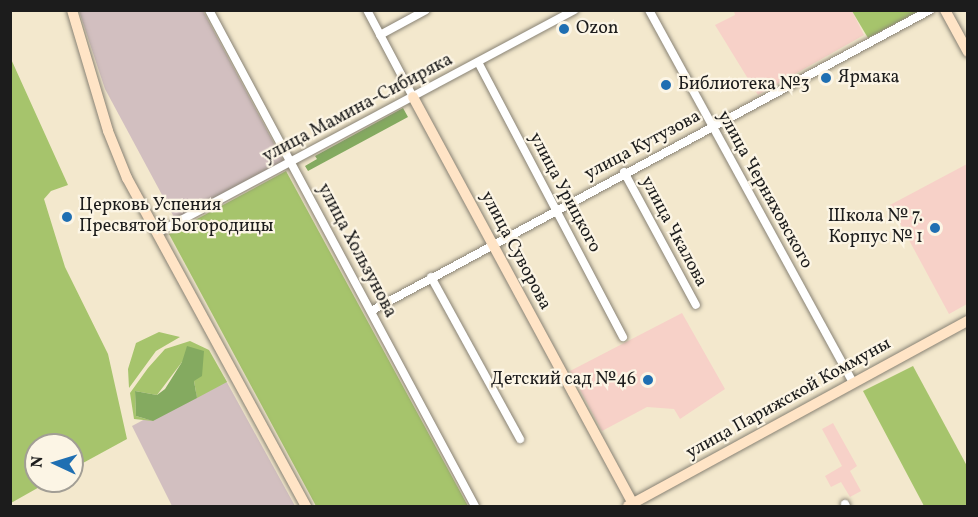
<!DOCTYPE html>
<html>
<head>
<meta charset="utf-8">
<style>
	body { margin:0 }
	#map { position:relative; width:978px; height:517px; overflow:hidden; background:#f3e8cd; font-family:Vollkorn,serif }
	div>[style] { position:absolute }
	.built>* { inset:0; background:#f7d1c8 }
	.industrial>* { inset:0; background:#d2bfc0 }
	.green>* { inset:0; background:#a6c46c }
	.forest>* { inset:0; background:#84aa60 }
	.roads { filter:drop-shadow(0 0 2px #888274) drop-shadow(0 0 2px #888274) }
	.street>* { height:8px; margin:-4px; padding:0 4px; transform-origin:4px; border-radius:4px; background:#fff }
	.secondary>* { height:10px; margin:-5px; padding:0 5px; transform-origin:5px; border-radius:5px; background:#ffe4c6 }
	.dots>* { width:16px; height:16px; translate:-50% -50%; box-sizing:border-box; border:3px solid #fcf5e5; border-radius:50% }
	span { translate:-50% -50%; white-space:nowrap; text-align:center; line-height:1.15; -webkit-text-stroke:4.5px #fcf5e5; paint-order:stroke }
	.poi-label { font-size:18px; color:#1c1c1c }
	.left { translate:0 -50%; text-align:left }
	.right { translate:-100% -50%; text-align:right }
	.street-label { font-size:18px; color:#1c1c1c }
	.frame { position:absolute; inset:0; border:12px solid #1c1c1c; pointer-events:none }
	.north { position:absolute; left:24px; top:433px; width:60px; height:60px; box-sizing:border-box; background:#fcf5e5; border:2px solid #a29e95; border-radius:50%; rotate:274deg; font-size:16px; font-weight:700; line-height:24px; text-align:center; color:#1c1c1c }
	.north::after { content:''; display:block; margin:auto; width:21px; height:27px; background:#1f6fb2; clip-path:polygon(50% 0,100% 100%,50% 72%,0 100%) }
</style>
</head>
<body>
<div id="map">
	<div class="built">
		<i style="clip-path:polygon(734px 11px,852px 11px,864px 35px,758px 95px,715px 25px,735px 15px)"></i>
		<i style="clip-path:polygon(967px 164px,967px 304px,949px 314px,890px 205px)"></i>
		<i style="clip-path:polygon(682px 313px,725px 389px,680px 419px,674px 409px,647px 407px,602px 431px,570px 371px)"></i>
		<i style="clip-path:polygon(833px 423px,857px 466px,850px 471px,861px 491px,850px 497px,841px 482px,831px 487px,825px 476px,842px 466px,822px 429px)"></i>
	</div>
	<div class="industrial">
		<i style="clip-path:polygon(79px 11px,203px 11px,284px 162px,175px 219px,105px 89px)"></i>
		<i style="clip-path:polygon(224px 377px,295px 506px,172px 506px,132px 426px)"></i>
	</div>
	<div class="green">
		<i style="clip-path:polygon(852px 11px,919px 11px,868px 38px)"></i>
		<i style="clip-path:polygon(11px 59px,68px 185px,51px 191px,44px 199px,65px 267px,108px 354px,127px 439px,72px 469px,72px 445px,36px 445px,36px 481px,50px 481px,11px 503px)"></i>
		<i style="clip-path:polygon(286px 171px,468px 506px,316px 506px,169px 234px)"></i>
		<i style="clip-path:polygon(159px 332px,180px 337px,156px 351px,129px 388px,128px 369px,136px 343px)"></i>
		<i style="clip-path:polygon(190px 341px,209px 350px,227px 382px,197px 398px,194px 381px,182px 362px,157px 395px,135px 391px,136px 416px,153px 421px,134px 419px,130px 393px,148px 368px,165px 349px)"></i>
		<i style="clip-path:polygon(913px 366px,967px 466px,967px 506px,924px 506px,863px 391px)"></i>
	</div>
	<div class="forest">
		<i style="clip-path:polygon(403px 108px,408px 117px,308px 171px,305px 166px,317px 159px,315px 156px)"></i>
		<i style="clip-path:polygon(187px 346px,204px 351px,202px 376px,194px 381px,197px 398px,153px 421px,136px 416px,135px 391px,157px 395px,165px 389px,182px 362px)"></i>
	</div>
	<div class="roads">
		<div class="street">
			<i style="left:209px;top:10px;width:563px;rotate:61.8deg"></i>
			<i style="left:367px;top:10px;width:98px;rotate:62.1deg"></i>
			<i style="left:649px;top:10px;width:425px;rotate:61.3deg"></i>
			<i style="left:380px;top:35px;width:52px;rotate:-28.5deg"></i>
			<i style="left:478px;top:62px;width:311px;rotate:62.2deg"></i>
			<i style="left:624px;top:172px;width:151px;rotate:61.6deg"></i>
			<i style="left:157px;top:233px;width:473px;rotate:-28.1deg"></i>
			<i style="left:431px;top:277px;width:185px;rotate:61.2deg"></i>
			<i style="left:371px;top:311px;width:635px;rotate:-28.3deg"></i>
			<i style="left:845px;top:504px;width:2px;rotate:63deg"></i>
		</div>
		<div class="secondary">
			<i style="left:72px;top:10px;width:126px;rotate:73.4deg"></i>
			<i style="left:108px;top:131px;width:51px;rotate:68deg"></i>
			<i style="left:127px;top:178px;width:374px;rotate:61.4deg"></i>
			<i style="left:945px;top:10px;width:48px;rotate:61.3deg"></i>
			<i style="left:413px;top:97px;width:465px;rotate:61.6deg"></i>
			<i style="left:628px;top:506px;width:387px;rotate:-28.6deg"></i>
		</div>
	</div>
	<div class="dots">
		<i style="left:564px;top:29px;background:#1f6fb2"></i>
		<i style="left:826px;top:78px;background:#1f6fb2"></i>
		<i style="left:666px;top:85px;background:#1f6fb2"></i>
		<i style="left:67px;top:217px;background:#1f6fb2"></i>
		<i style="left:935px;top:228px;background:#1f6fb2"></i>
		<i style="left:648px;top:380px;background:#1f6fb2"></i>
	</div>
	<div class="poi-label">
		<span class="left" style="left:576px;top:29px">Ozon</span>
		<span class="left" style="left:838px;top:78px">Ярмака</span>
		<span class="left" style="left:678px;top:85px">Библиотека №3</span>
		<span class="left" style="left:79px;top:217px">Церковь Успения<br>Пресвятой Богородицы</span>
		<span class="right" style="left:923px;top:228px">Школа № 7.<br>Корпус № 1</span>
		<span class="right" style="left:636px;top:380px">Детский сад №46</span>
	</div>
	<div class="street-label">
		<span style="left:358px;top:109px;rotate:-28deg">улица Мамина-Сибиряка</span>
		<span style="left:643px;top:146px;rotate:-28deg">улица Кутузова</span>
		<span style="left:764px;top:190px;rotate:61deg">улица Черняховского</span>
		<span style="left:564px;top:193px;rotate:62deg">улица Урицкого</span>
		<span style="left:673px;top:232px;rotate:62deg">улица Чкалова</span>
		<span style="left:356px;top:251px;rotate:62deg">улица Хользунова</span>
		<span style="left:515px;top:251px;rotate:62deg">улица Суворова</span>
		<span style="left:789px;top:399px;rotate:-29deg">улица Парижской Коммуны</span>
	</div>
	<div class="frame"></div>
	<div class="north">N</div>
</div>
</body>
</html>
